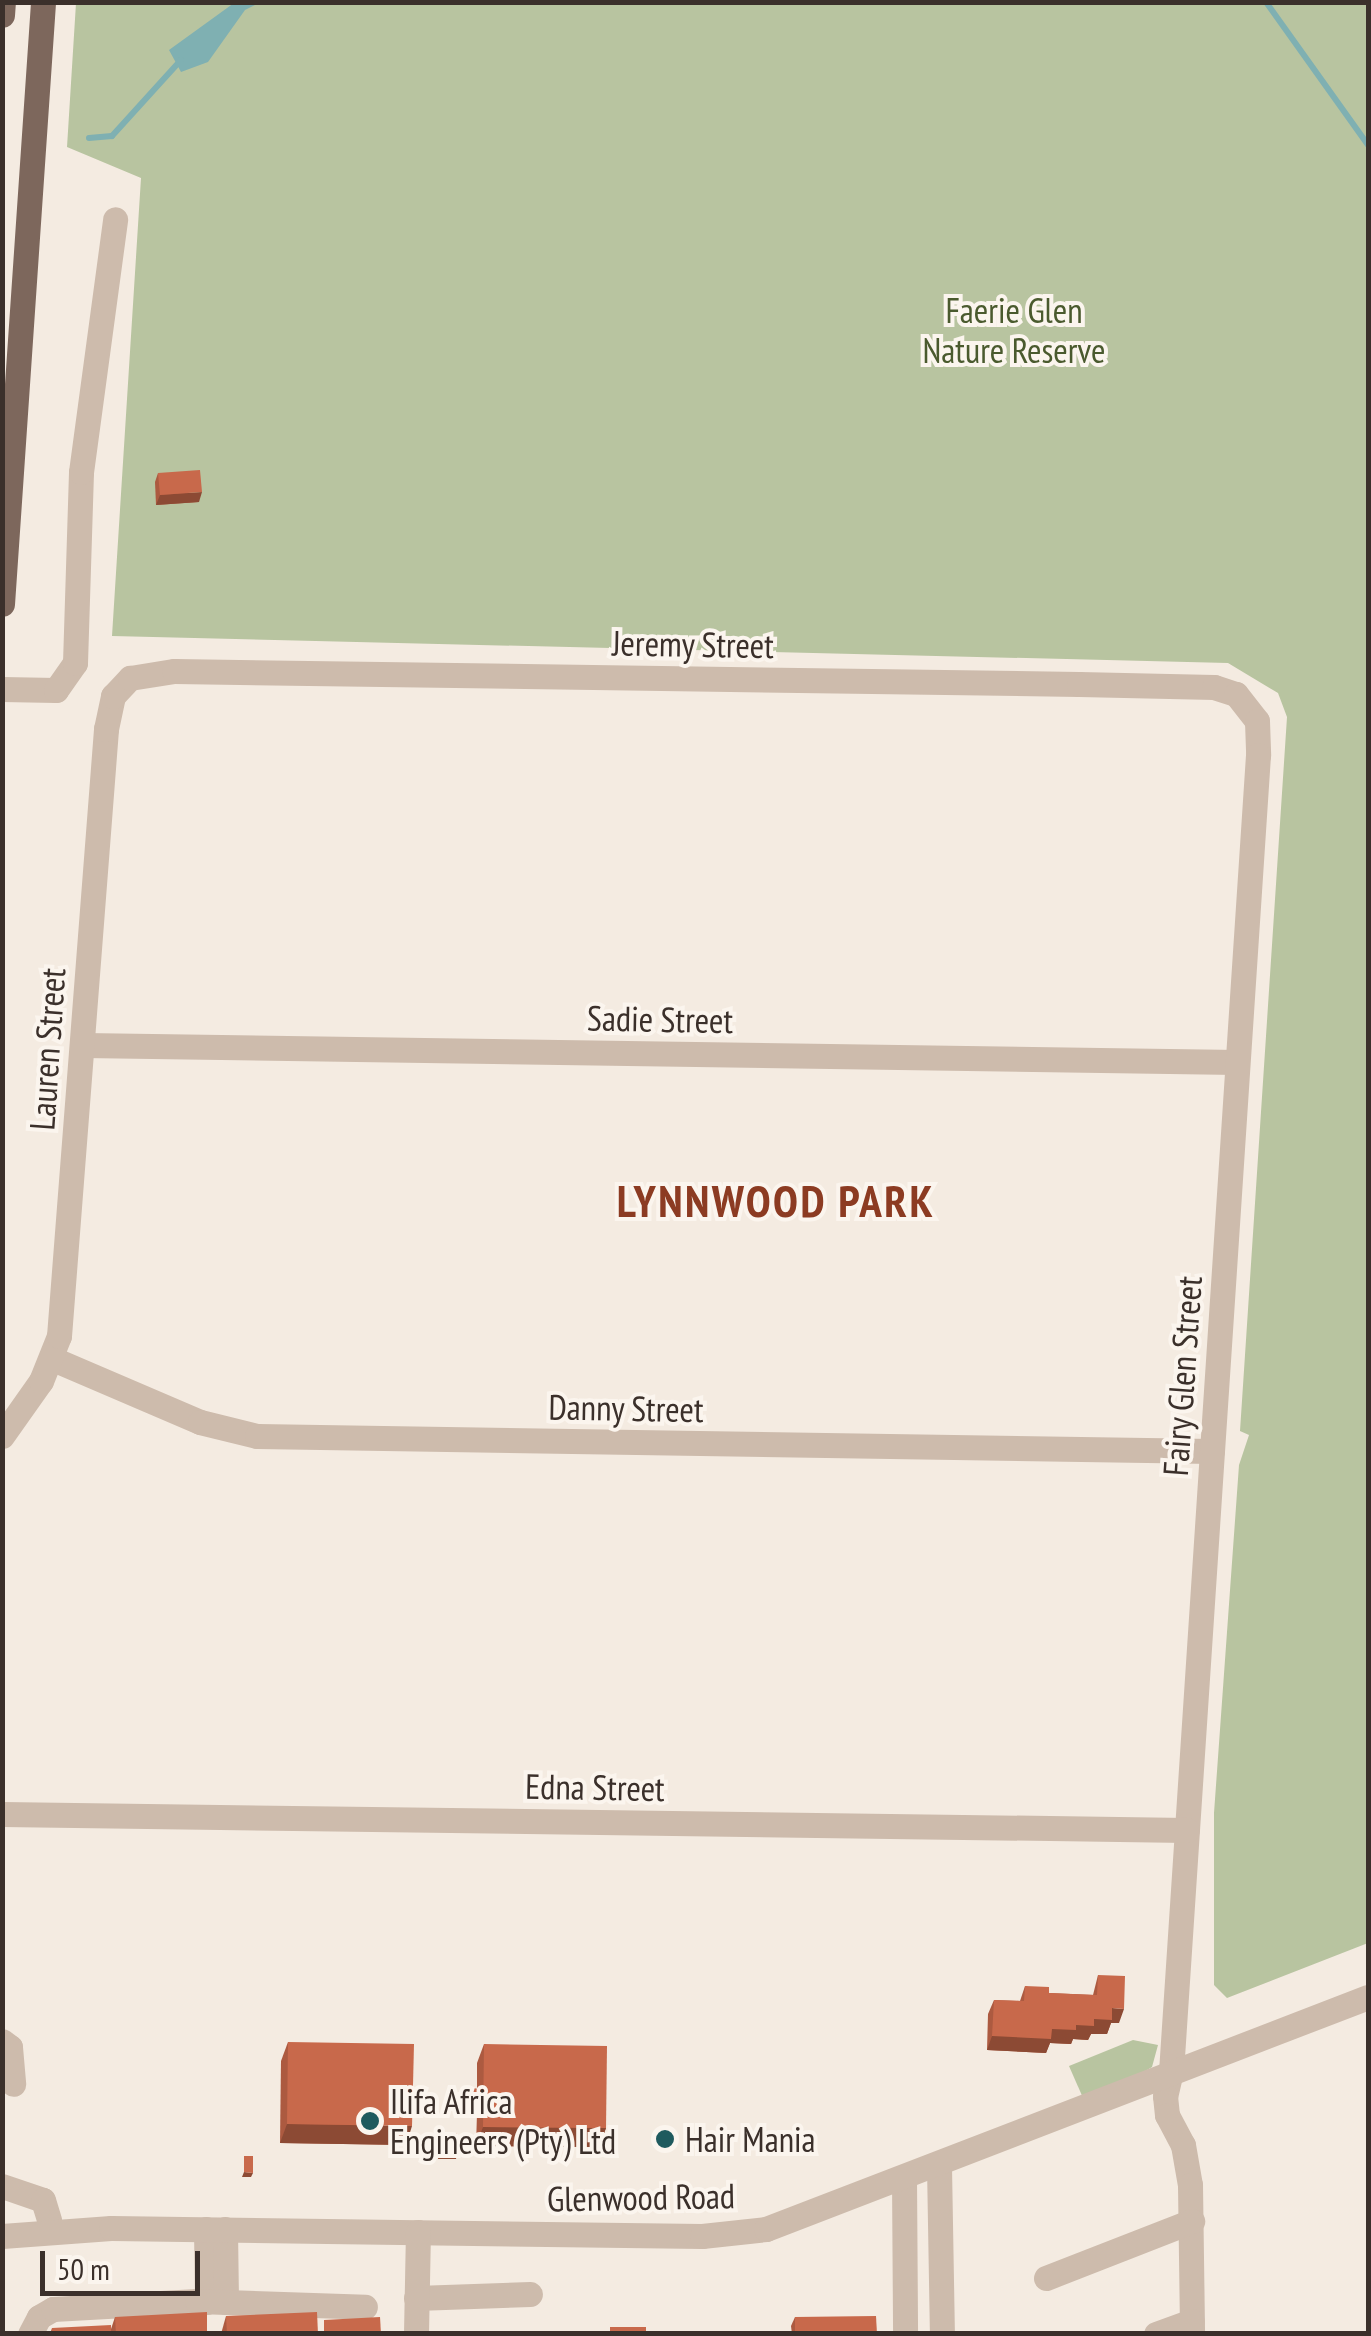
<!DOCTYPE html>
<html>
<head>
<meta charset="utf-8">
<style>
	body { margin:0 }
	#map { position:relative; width:1371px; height:2336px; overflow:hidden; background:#f4ebe1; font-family:"PT Sans Narrow",sans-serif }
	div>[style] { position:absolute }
	.green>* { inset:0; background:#b8c4a0 }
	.water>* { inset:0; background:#7fb0b2 }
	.stream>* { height:6px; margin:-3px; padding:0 3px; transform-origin:3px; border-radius:3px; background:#7fb0b2 }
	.minor>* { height:25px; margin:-12.5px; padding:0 12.5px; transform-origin:12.5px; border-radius:12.5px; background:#cdbbac }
	.major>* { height:25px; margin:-12.5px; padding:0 12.5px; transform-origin:12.5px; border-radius:12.5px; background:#7d675c }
	.wall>* { inset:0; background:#ac5a40 }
	.shaded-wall>* { inset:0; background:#8c4a34 }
	.building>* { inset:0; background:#c8694b }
	.dots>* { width:28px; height:28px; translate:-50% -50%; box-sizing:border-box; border:5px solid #fbf5ee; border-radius:50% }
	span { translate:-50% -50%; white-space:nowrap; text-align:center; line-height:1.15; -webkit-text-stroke:8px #fbf5ee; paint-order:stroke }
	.park-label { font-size:35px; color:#4a5a2e }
	.street-label { font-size:35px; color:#3b302b }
	.poi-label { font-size:35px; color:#3b302b }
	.left { translate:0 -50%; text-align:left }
	.district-label { font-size:45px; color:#8c3b22; font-weight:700; letter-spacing:2.5px }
	.frame { position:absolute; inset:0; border:5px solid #3b302b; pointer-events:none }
	.scale { position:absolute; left:40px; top:2251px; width:160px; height:45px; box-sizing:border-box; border:5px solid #3b302b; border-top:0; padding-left:12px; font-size:30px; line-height:35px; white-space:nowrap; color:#3b302b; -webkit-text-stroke:8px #fbf5ee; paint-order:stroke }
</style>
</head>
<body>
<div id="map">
	<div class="green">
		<i style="clip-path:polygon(76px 3px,1368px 3px,1368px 1943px,1227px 1998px,1214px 1985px,1214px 1813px,1239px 1465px,1249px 1435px,1240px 1431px,1287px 717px,1278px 693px,1228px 663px,112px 636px,141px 178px,67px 147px)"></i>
		<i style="clip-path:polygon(1133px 2040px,1158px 2045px,1152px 2067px,1087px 2107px,1069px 2066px)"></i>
	</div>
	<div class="water">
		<i style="clip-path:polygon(234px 3px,259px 3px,245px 10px,208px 62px,181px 72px,169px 50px)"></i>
	</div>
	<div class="stream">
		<i style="left:1266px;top:2px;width:176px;rotate:54.5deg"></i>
		<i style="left:89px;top:138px;width:23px;rotate:-5deg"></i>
		<i style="left:112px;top:136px;width:103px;rotate:-47.8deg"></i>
	</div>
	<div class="minor">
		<i style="left:2px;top:689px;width:54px;rotate:1.1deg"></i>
		<i style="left:56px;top:690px;width:33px;rotate:-55deg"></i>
		<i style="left:75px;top:663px;width:191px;rotate:-88.2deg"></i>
		<i style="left:81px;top:472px;width:255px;rotate:-82.3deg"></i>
		<i style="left:83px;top:1045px;width:1154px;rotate:0.84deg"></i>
		<i style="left:53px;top:1359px;width:160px;rotate:23.2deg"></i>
		<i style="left:200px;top:1422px;width:59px;rotate:13.8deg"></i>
		<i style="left:257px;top:1436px;width:955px;rotate:0.9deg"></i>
		<i style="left:2px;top:1436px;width:67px;rotate:-54.7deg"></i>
		<i style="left:41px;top:1381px;width:48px;rotate:-68.2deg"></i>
		<i style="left:59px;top:1336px;width:609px;rotate:-85.57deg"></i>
		<i style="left:106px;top:729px;width:34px;rotate:-78deg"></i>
		<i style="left:113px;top:696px;width:25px;rotate:-47deg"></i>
		<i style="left:130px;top:678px;width:45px;rotate:-9deg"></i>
		<i style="left:174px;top:671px;width:905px;rotate:0.82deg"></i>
		<i style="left:1079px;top:684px;width:135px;rotate:1.3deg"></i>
		<i style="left:1214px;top:687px;width:23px;rotate:18deg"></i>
		<i style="left:1236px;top:694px;width:34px;rotate:52deg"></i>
		<i style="left:1257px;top:721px;width:34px;rotate:88deg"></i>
		<i style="left:1258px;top:755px;width:1319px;rotate:93.78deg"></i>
		<i style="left:1171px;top:2071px;width:26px;rotate:103deg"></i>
		<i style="left:1165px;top:2096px;width:19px;rotate:84deg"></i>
		<i style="left:1167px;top:2115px;width:34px;rotate:62deg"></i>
		<i style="left:1183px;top:2145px;width:41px;rotate:80.1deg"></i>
		<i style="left:1190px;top:2185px;width:149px;rotate:89.2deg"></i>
		<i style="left:2px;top:1814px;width:1185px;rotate:0.77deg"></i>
		<i style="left:2px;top:2041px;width:10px;rotate:37deg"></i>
		<i style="left:10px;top:2047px;width:37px;rotate:85deg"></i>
		<i style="left:939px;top:2166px;width:168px;rotate:89deg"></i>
		<i style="left:904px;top:2178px;width:156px;rotate:89.6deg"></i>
		<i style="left:2px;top:2186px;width:43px;rotate:18.9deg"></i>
		<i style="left:43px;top:2200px;width:21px;rotate:73deg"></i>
		<i style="left:206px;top:2229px;width:73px;rotate:89.2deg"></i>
		<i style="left:225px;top:2229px;width:73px;rotate:89.2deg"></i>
		<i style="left:2px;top:2236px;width:109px;rotate:-4.2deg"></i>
		<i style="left:111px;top:2228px;width:591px;rotate:0.78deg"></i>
		<i style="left:702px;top:2236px;width:64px;rotate:-6.2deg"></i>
		<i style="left:766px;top:2229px;width:645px;rotate:-21.08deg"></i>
		<i style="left:1046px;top:2278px;width:157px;rotate:-21.3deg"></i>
		<i style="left:416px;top:2298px;width:114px;rotate:-2deg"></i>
		<i style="left:30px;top:2334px;width:19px;rotate:-62deg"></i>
		<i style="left:39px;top:2317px;width:16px;rotate:-30deg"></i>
		<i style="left:53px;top:2309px;width:144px;rotate:-3.2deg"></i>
		<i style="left:197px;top:2301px;width:168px;rotate:2deg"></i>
		<i style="left:416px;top:2334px;width:102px;rotate:-88.9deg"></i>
		<i style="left:1156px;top:2334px;width:38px;rotate:-20deg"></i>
	</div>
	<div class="major">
		<i style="left:2px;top:15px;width:13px;rotate:-86deg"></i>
		<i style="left:2px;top:604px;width:603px;rotate:-86.1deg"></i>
	</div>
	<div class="wall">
		<i style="clip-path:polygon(158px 473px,199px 502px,156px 505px,155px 482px)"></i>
		<i style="clip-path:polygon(1098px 1975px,1119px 2023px,1111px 2023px,1107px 2034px,1091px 2034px,1088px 2040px,1073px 2039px,1071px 2044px,1050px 2043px,1046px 2053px,987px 2050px,988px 2014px,994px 2000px,1020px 2001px,1025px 1986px,1049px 1993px,1093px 1995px)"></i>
		<i style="clip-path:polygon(288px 2042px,406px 2145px,280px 2143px,281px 2061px)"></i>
		<i style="clip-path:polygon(484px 2044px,606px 2128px,599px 2147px,476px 2146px,477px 2113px,462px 2115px,463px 2092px,464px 2087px,477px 2089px,477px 2063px)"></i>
		<i style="clip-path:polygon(226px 2316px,318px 2334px,221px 2334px)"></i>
		<i style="clip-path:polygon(115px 2317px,207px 2334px,50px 2334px,52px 2328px,111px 2329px)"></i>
		<i style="clip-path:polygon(795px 2317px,877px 2334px,792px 2334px,791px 2326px)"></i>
	</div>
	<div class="shaded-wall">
		<i style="clip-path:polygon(202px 492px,199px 502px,156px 505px,160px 495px)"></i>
		<i style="clip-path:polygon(1112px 2008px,1124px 2009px,1119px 2023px,1111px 2023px,1107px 2034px,1091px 2034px,1088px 2040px,1073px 2039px,1071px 2044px,1050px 2043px,1046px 2053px,987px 2050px,992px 2036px,1076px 2025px,1094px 2019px)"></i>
		<i style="clip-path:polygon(478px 2108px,477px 2113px,462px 2115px,464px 2110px)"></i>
		<i style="clip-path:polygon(287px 2124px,412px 2126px,406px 2145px,280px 2143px)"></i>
		<i style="clip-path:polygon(483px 2127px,606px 2128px,599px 2147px,476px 2146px)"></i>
		<i style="clip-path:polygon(439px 2154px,457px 2154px,456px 2159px,438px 2159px)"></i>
		<i style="clip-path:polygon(244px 2172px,253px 2173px,251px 2177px,242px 2177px)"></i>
	</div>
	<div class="building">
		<i style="clip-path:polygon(200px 470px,202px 492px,160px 495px,158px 473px)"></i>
		<i style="clip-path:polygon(1098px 1975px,1125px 1976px,1124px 2009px,1112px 2008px,1112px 2020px,1094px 2019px,1094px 2026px,1076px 2025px,1076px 2030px,1052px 2029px,1051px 2039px,992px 2036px,994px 2000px,1024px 2001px,1025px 1986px,1049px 1987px,1049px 1993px,1097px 1995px)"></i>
		<i style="clip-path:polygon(288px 2042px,414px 2044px,412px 2126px,287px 2124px)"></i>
		<i style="clip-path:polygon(484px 2044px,607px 2046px,606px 2128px,483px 2127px)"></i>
		<i style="clip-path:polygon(464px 2087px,479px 2089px,478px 2108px,464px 2110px)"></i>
		<i style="clip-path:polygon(440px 2133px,457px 2133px,457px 2154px,439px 2154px)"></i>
		<i style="clip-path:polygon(244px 2156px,253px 2156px,253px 2173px,244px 2172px)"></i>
		<i style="clip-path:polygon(207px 2312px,207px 2334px,116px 2334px,115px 2317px)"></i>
		<i style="clip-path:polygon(317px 2312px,318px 2334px,227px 2334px,226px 2316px)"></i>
		<i style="clip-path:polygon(876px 2316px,877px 2334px,795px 2334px,795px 2317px)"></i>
		<i style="clip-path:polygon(380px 2317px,381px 2334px,324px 2334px,324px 2320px)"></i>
		<i style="clip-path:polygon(111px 2325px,111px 2334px,52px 2334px,52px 2328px)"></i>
		<i style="clip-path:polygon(610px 2327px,646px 2327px,646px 2334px,610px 2334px)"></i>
	</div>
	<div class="dots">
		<i style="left:370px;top:2121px;background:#1f5a5e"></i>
		<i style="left:665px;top:2139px;background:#1f5a5e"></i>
	</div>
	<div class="park-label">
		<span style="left:1014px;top:330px">Faerie Glen<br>Nature Reserve</span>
	</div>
	<div class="street-label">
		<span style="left:693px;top:644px;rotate:1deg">Jeremy Street</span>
		<span style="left:660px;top:1019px;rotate:1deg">Sadie Street</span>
		<span style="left:47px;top:1049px;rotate:-86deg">Lauren Street</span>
		<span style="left:1182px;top:1376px;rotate:-86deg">Fairy Glen Street</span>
		<span style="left:626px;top:1408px;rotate:1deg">Danny Street</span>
		<span style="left:595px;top:1787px;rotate:1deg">Edna Street</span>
		<span style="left:641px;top:2197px;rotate:-1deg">Glenwood Road</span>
	</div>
	<div class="poi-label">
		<span class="left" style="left:390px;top:2121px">Ilifa Africa<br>Engineers (Pty) Ltd</span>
		<span class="left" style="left:685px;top:2139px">Hair Mania</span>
	</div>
	<div class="district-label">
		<span style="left:776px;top:1201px">LYNNWOOD PARK</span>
	</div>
	<div class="frame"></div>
	<div class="scale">50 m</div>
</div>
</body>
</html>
